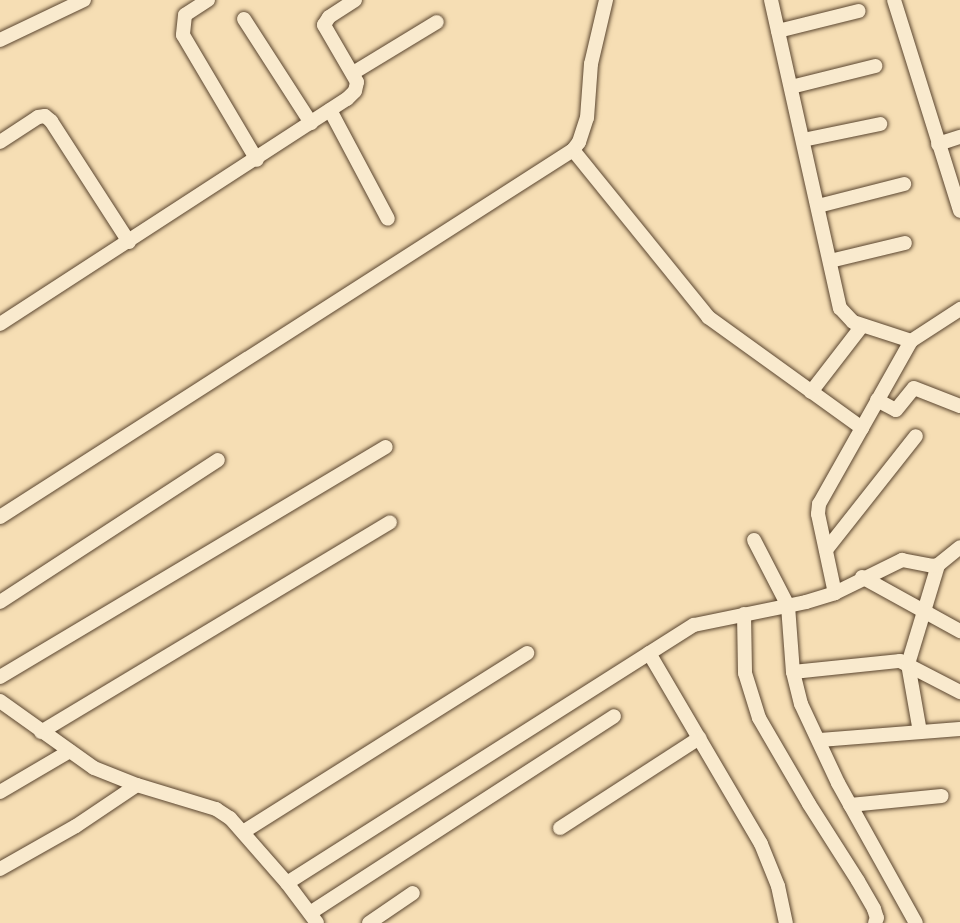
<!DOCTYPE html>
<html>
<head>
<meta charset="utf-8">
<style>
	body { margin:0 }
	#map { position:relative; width:960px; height:923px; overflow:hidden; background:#f6deb4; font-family:"Gentium Book Plus",serif }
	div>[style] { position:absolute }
	.roads { filter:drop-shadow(0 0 2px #5a452f) drop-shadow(0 0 2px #5a452f) }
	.minor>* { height:14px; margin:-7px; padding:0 7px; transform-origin:7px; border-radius:7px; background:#f9eace }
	span { translate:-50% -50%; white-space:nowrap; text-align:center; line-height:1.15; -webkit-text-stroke:4.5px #f9eace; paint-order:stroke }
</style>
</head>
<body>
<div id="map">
	<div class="roads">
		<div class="minor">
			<i style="left:208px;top:0;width:27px;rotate:147deg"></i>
			<i style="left:185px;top:15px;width:20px;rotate:96deg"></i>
			<i style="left:183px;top:35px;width:145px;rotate:59.4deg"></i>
			<i style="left:771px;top:0;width:316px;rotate:77.4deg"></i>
			<i style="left:840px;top:308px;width:19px;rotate:47deg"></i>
			<i style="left:853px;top:322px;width:61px;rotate:18.1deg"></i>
			<i style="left:911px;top:341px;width:187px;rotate:119.4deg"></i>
			<i style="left:819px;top:504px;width:10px;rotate:96deg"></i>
			<i style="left:818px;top:514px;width:81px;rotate:77.9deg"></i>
			<i style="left:894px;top:0;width:221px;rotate:72.6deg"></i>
			<i style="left:244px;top:19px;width:124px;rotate:57.2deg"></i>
			<i style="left:778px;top:31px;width:83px;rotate:-13.9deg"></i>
			<i style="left:0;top:40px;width:93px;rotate:-25.5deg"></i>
			<i style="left:353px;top:73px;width:98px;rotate:-31.3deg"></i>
			<i style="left:791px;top:87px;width:87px;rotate:-14deg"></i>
			<i style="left:330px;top:110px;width:123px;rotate:62deg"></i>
			<i style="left:803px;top:140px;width:79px;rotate:-11.7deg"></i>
			<i style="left:0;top:142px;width:45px;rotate:-33.3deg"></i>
			<i style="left:38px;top:117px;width:7px;rotate:-8deg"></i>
			<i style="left:45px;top:116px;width:8px;rotate:40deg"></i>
			<i style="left:51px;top:121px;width:144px;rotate:57.2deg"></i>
			<i style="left:938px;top:144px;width:23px;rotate:-18deg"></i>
			<i style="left:573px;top:150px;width:215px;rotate:51deg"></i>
			<i style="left:708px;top:317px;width:190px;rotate:35.8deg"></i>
			<i style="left:818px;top:206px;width:89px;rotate:-14.3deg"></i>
			<i style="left:830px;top:261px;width:77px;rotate:-13.5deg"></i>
			<i style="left:0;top:324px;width:414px;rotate:-33deg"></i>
			<i style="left:347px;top:99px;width:11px;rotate:-45deg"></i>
			<i style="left:355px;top:91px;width:9px;rotate:-77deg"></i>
			<i style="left:357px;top:82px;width:66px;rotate:-120.1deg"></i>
			<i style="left:324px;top:25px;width:9px;rotate:-58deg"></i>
			<i style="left:329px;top:17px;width:31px;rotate:-33deg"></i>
			<i style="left:911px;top:341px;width:59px;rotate:-33.1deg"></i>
			<i style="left:811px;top:392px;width:83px;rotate:-52.3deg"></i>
			<i style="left:877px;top:400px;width:21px;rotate:28deg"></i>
			<i style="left:896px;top:410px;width:28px;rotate:-51deg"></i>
			<i style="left:914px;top:388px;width:49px;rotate:21.4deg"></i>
			<i style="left:0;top:517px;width:680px;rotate:-32.64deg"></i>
			<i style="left:573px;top:150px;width:10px;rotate:-53deg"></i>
			<i style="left:579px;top:142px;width:25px;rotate:-72deg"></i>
			<i style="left:587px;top:118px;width:54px;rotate:-85.8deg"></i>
			<i style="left:591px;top:64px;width:66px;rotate:-76.8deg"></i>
			<i style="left:754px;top:540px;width:74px;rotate:62.7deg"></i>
			<i style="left:788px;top:606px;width:66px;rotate:85.7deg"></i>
			<i style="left:793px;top:672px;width:33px;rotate:76deg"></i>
			<i style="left:801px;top:704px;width:87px;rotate:64.9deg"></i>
			<i style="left:838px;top:783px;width:160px;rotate:60.9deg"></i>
			<i style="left:826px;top:550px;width:145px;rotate:-51.7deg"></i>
			<i style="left:862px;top:577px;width:112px;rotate:28.9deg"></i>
			<i style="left:0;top:602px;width:260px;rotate:-33.1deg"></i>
			<i style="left:744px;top:614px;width:59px;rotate:89deg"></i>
			<i style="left:745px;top:673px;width:47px;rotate:72.7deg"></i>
			<i style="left:759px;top:718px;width:99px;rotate:59.8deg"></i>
			<i style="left:809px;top:804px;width:91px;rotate:57.5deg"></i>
			<i style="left:858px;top:881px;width:32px;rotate:60deg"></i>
			<i style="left:874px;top:909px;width:9px;rotate:72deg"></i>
			<i style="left:877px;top:918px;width:5px;rotate:112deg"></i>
			<i style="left:649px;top:653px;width:221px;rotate:59.6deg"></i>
			<i style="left:761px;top:844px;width:45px;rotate:68deg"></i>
			<i style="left:778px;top:886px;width:38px;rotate:78deg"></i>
			<i style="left:793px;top:672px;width:108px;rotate:-5.9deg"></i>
			<i style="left:900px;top:661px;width:68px;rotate:27.3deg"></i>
			<i style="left:0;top:677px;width:449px;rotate:-30.8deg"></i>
			<i style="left:0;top:701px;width:115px;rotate:35.5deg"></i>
			<i style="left:94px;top:768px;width:46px;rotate:21.6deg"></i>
			<i style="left:137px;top:785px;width:83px;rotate:16.9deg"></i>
			<i style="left:216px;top:809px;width:17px;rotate:33deg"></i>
			<i style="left:230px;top:818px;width:86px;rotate:48.8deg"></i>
			<i style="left:287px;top:883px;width:50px;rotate:53.1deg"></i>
			<i style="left:41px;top:732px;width:407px;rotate:-31deg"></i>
			<i style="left:920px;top:732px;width:69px;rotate:-100deg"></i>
			<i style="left:908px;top:664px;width:103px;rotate:-73.1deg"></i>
			<i style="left:820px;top:740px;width:140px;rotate:-4.5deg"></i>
			<i style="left:0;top:792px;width:81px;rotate:-30.4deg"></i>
			<i style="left:850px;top:805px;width:92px;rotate:-5.6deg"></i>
			<i style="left:560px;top:828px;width:166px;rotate:-32.9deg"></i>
			<i style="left:243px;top:832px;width:336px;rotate:-32.2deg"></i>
			<i style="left:0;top:869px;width:87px;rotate:-29.5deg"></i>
			<i style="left:76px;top:826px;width:73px;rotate:-33.9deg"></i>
			<i style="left:287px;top:883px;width:482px;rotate:-32.4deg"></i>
			<i style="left:694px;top:625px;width:114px;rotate:-11.6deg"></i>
			<i style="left:806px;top:602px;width:30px;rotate:-17deg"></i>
			<i style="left:835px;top:593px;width:75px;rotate:-26.2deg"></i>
			<i style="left:902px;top:560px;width:31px;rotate:11deg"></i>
			<i style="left:932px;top:566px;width:6px;rotate:-9deg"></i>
			<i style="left:938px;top:565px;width:28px;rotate:-39deg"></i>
			<i style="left:310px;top:913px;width:362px;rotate:-32.9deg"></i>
			<i style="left:369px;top:923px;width:53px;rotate:-34.3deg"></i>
		</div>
	</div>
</div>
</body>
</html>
